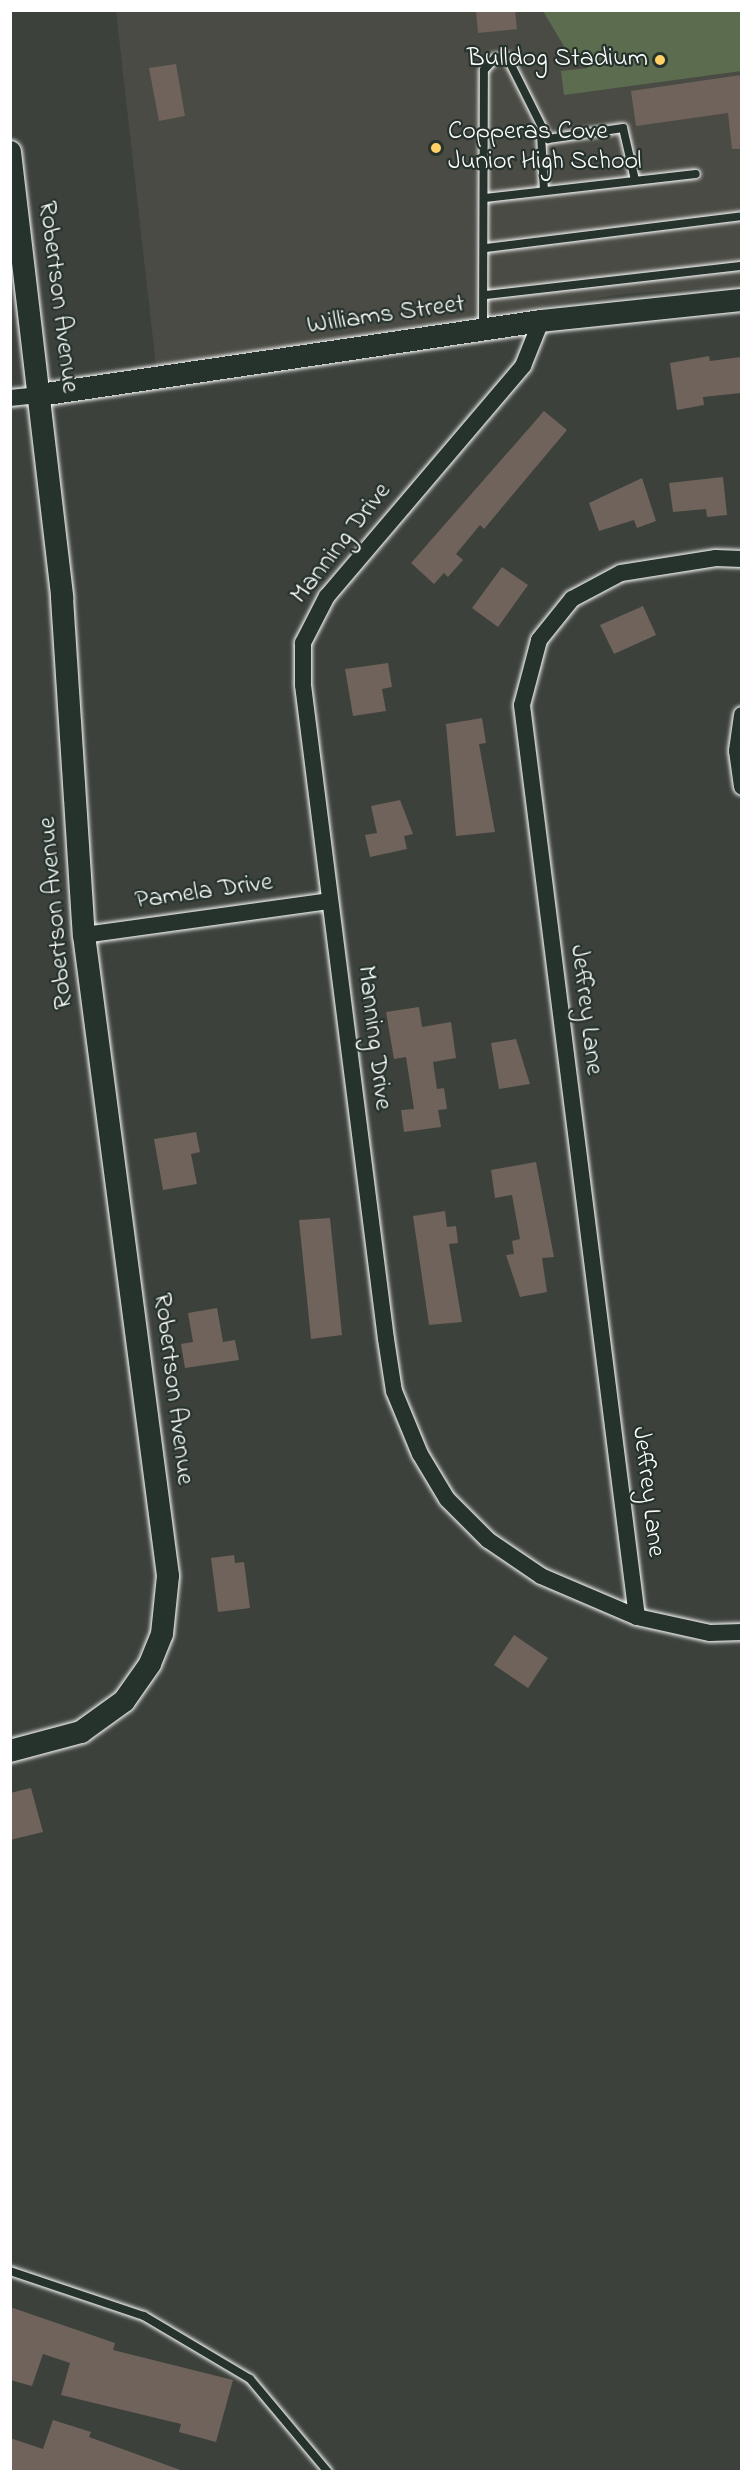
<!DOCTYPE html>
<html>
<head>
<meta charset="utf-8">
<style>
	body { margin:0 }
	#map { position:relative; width:752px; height:2482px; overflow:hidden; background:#3c413b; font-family:"Indie Flower",sans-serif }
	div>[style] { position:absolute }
	.built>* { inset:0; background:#4b4b45 }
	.green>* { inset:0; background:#5c6d4f }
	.building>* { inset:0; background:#6f635b }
	.roads { filter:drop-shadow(0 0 2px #fff) drop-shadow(0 0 2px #fff) }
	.lane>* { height:8px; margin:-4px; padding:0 4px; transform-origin:4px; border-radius:4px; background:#26332d }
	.street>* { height:16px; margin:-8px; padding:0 8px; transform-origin:8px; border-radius:8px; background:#26332d }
	.secondary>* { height:22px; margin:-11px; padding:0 11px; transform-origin:11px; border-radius:11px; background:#26332d }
	.dots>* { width:16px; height:16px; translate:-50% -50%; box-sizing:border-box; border:3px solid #26332d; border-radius:50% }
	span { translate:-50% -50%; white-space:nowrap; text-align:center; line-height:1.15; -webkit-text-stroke:4.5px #26332d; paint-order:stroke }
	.poi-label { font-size:26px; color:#fff }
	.right { translate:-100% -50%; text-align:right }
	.left { translate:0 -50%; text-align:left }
	.street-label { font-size:26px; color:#fff }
	.frame { position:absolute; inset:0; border:12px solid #fff; pointer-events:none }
</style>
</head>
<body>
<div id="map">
	<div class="built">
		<i style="clip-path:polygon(116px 11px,741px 11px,741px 285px,623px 294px,156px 366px)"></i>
	</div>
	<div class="green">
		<i style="clip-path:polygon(543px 11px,741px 11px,741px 71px,564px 95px,561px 71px,588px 68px,567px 51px)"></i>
	</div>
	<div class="building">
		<i style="clip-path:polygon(476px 10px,515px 10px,517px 29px,478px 33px)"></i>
		<i style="clip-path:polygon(176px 64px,185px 116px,159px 121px,149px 68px)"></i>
		<i style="clip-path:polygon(741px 75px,741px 149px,732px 149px,728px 113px,636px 126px,631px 91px)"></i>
		<i style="clip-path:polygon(709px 356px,710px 361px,741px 357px,741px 393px,703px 397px,704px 405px,677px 410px,670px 363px)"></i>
		<i style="clip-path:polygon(544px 411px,567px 430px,484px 529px,480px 525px,456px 554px,463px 560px,448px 577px,444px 573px,434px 584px,411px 563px)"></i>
		<i style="clip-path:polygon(723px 477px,727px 515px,707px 517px,706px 509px,673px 512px,669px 483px)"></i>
		<i style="clip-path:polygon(642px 478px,656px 521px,637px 528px,634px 520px,599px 531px,589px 503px)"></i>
		<i style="clip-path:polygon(502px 567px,528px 585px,498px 627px,472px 608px)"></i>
		<i style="clip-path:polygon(643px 606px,656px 635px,614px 654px,600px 625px)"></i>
		<i style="clip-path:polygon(388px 663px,392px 687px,382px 689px,386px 711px,353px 716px,345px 669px)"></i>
		<i style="clip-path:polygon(482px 718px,486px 743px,479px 744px,495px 832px,456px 836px,446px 724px)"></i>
		<i style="clip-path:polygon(400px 800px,413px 834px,404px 836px,407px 849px,370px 857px,365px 835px,377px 833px,371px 806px)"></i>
		<i style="clip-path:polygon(419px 1007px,422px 1027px,451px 1022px,456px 1058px,433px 1062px,437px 1089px,444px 1088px,447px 1109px,438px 1110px,441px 1127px,404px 1132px,401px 1110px,414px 1109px,406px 1057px,394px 1059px,386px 1012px)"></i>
		<i style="clip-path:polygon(516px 1039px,530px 1084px,499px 1089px,491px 1043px)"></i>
		<i style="clip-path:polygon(196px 1132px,200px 1152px,191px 1154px,197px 1184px,163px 1190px,154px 1139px)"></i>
		<i style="clip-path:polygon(536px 1162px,554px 1257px,542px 1258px,547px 1292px,520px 1297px,506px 1255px,514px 1254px,512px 1241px,520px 1239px,512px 1195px,495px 1198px,491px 1170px)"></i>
		<i style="clip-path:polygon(445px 1211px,447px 1227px,456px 1226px,458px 1243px,449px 1244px,462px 1322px,429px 1325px,413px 1216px)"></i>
		<i style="clip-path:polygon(330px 1218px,342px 1335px,311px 1339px,299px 1220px)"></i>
		<i style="clip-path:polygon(217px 1308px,223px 1342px,235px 1340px,239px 1360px,185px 1368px,181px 1344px,193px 1342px,188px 1313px)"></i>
		<i style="clip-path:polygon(234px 1555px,235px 1563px,244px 1562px,250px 1608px,218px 1612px,211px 1558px)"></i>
		<i style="clip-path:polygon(514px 1635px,548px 1658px,528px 1688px,494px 1665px)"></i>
		<i style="clip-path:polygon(31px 1788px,43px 1832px,10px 1840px,10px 1793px)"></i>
		<i style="clip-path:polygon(10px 2307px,115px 2343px,113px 2350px,233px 2380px,216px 2442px,179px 2432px,181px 2424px,61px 2395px,70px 2363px,43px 2354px,32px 2386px,10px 2380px)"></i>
		<i style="clip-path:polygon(53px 2420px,91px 2432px,89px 2437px,186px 2472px,10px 2472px,10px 2438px,43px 2449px)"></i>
	</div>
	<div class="roads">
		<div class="lane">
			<i style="left:541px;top:134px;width:57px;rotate:87deg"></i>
			<i style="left:485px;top:198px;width:212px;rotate:-6.5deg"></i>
			<i style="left:486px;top:248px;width:258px;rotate:-7.1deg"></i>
			<i style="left:486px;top:295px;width:258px;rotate:-6.5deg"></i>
			<i style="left:483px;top:328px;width:258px;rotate:-89.8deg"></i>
			<i style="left:484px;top:70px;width:16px;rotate:-47deg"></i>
			<i style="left:495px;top:58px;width:12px;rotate:-5deg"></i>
			<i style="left:507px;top:57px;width:92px;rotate:63.4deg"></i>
			<i style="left:548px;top:139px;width:76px;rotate:-8.3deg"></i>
			<i style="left:623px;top:128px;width:53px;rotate:77deg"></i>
			<i style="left:10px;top:2271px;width:141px;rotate:18.6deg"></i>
			<i style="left:144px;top:2316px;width:123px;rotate:30.7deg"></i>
			<i style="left:250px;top:2379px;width:121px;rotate:50deg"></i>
		</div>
		<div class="street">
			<i style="left:541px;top:321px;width:48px;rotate:111.8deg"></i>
			<i style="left:523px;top:366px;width:302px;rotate:130.4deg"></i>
			<i style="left:327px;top:596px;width:53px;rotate:117.1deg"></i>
			<i style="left:303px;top:643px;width:42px;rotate:90deg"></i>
			<i style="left:303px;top:685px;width:659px;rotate:82.77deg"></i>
			<i style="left:386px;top:1339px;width:53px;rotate:81.3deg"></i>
			<i style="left:394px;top:1391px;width:68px;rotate:67.6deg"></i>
			<i style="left:420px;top:1454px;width:52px;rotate:59deg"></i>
			<i style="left:447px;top:1499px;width:58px;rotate:45deg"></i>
			<i style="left:488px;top:1540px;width:64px;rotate:34.2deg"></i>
			<i style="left:541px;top:1576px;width:104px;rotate:23.1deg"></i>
			<i style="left:637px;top:1617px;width:75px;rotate:12.4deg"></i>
			<i style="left:710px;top:1633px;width:32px;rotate:-2deg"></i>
			<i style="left:10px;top:398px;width:30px;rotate:-6deg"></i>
			<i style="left:742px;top:715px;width:36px;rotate:98deg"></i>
			<i style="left:737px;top:751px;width:36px;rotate:82deg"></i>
			<i style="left:84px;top:935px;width:248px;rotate:-7.9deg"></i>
			<i style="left:637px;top:1617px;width:919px;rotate:-97.19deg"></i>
			<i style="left:522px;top:705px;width:67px;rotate:-75.3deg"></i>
			<i style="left:539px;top:640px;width:53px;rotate:-51.2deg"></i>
			<i style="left:572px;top:599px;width:55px;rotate:-28deg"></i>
			<i style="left:621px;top:573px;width:96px;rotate:-9deg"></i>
			<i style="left:716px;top:558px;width:26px;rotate:2deg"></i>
		</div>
		<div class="secondary">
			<i style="left:10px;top:152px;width:449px;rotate:83.3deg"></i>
			<i style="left:62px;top:598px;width:338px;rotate:86.3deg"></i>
			<i style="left:84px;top:935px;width:646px;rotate:82.53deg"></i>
			<i style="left:168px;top:1576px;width:58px;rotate:95.9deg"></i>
			<i style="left:162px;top:1634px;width:32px;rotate:112deg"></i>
			<i style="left:150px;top:1664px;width:45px;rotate:125.1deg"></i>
			<i style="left:124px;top:1701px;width:53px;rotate:144.2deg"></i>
			<i style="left:81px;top:1732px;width:73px;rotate:165deg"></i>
			<i style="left:40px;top:395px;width:506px;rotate:-8.4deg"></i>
			<i style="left:541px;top:321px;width:202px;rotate:-6deg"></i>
		</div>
	</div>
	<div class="dots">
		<i style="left:660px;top:60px;background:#ffd166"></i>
		<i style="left:436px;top:148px;background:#ffd166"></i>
	</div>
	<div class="poi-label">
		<span class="right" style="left:648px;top:60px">Bulldog Stadium</span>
		<span class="left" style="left:448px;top:148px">Copperas Cove<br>Junior High School</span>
	</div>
	<div class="street-label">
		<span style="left:57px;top:297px;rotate:83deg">Robertson Avenue</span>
		<span style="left:386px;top:316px;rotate:-8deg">Williams Street</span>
		<span style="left:342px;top:544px;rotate:-52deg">Manning Drive</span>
		<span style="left:204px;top:893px;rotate:-8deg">Pamela Drive</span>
		<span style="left:57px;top:913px;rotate:-95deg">Robertson Avenue</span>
		<span style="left:585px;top:1010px;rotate:83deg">Jeffrey Lane</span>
		<span style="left:373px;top:1038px;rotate:83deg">Manning Drive</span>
		<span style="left:172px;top:1389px;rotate:83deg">Robertson Avenue</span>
		<span style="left:647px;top:1492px;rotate:83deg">Jeffrey Lane</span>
	</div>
	<div class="frame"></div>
</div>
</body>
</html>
